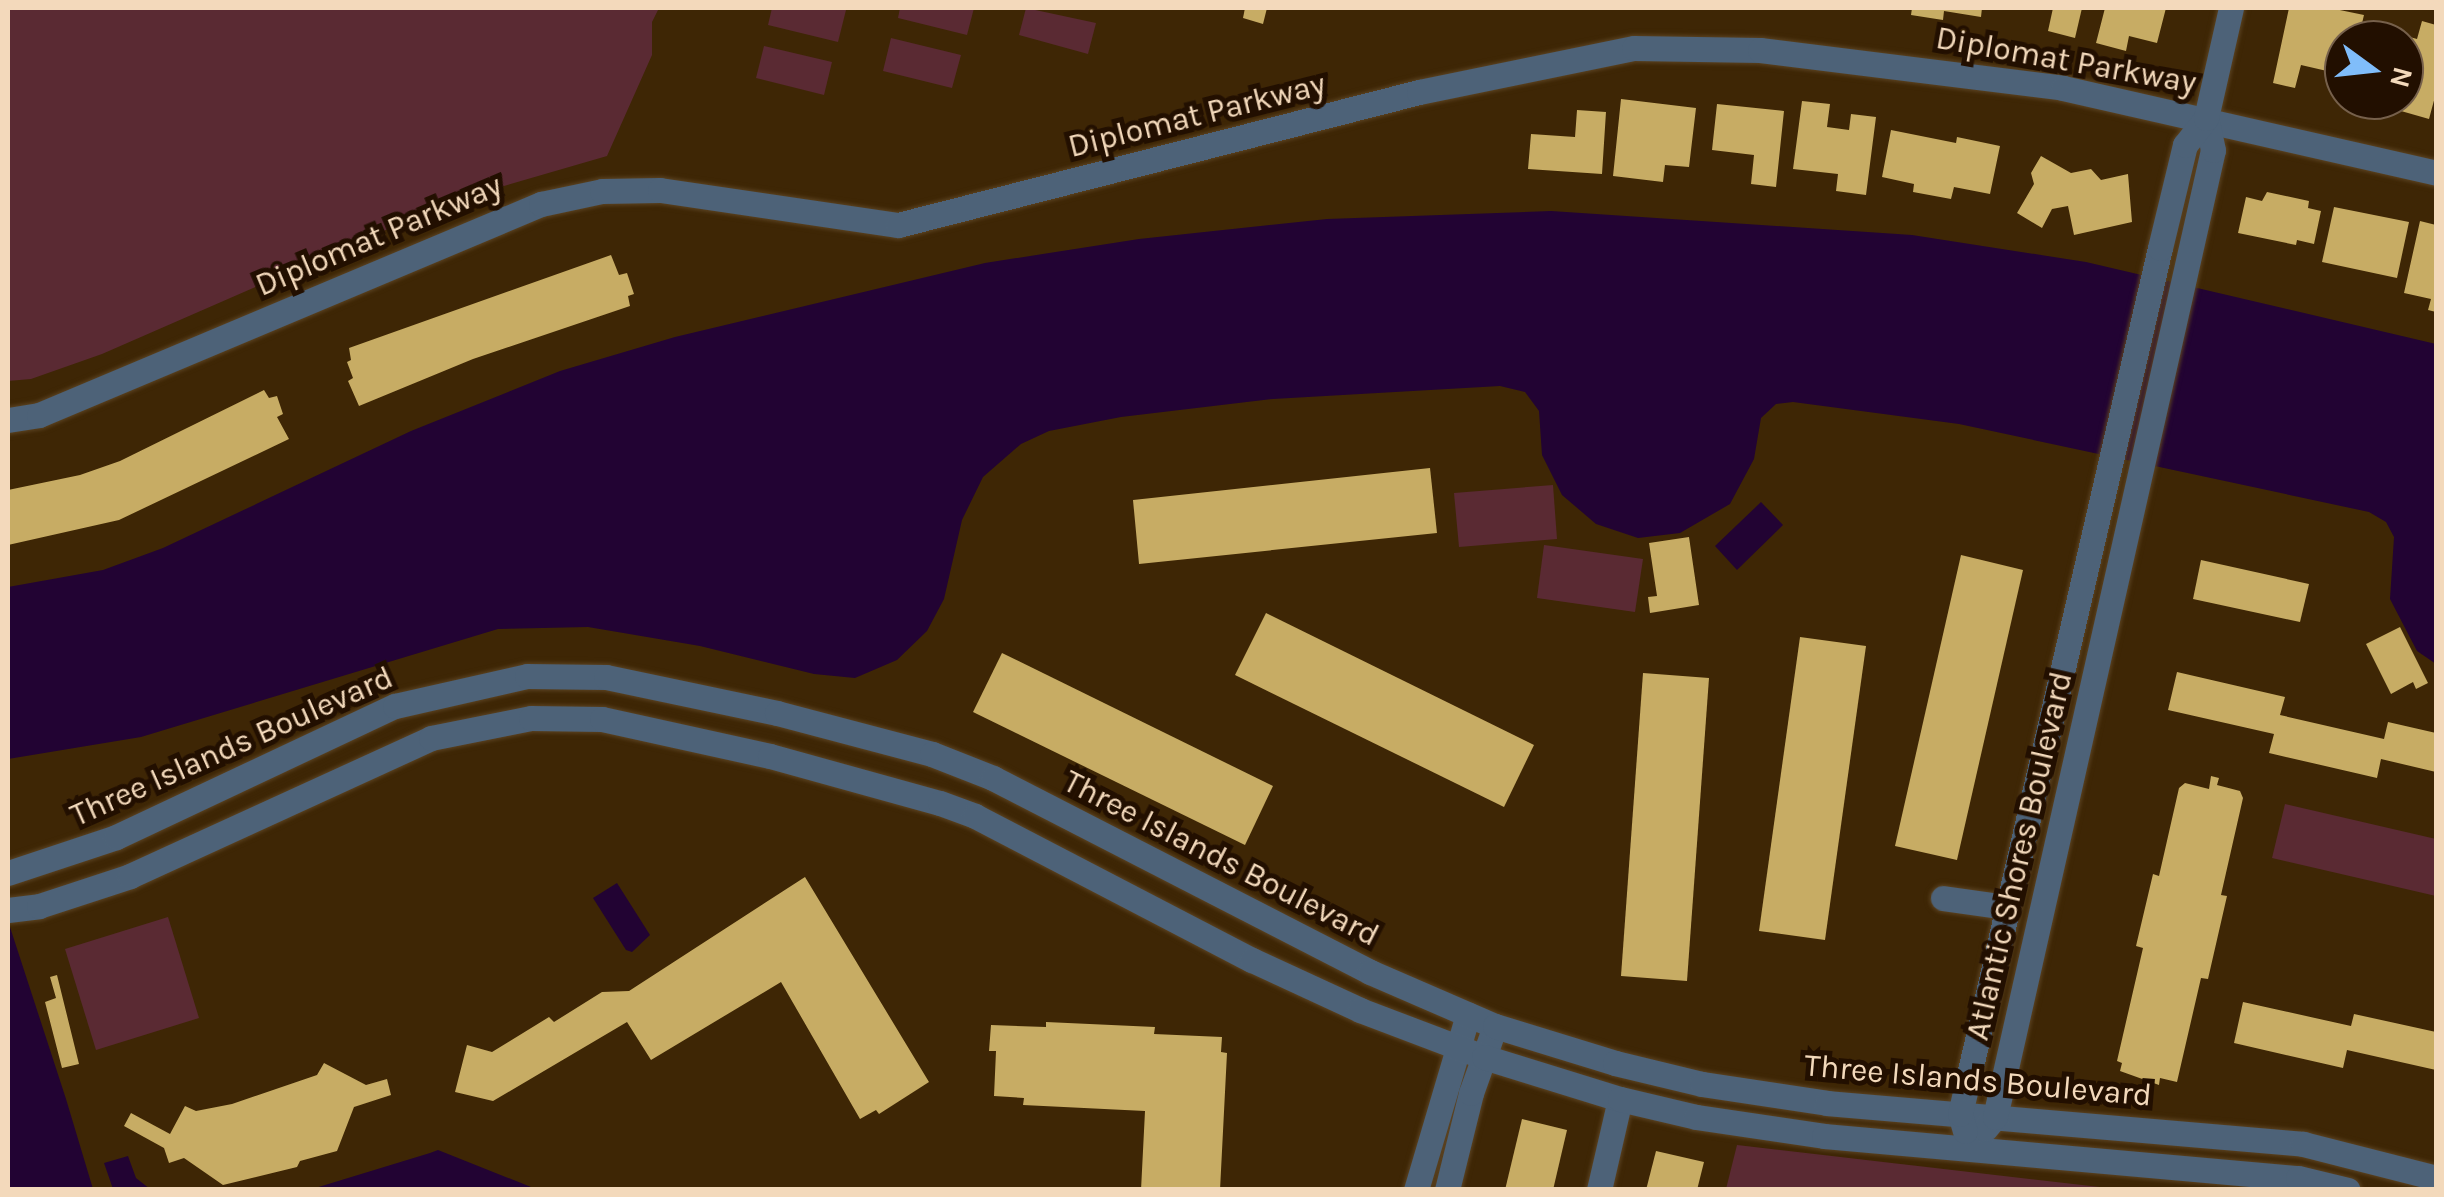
<!DOCTYPE html>
<html>
<head>
<meta charset="utf-8">
<style>
	body { margin:0 }
	#map { position:relative; width:2444px; height:1197px; overflow:hidden; background:#3e2605; font-family:Karla,sans-serif }
	div>[style] { position:absolute }
	.green>* { inset:0; background:#5a2a33 }
	.water>* { inset:0; background:#220333 }
	.building>* { inset:0; background:#c7ac64 }
	.roads { filter:drop-shadow(0 0 2px #5b4322) drop-shadow(0 0 2px #5b4322) }
	.minor>* { height:25px; margin:-12.5px; padding:0 12.5px; transform-origin:12.5px; border-radius:12.5px; background:#4d6278 }
	.tertiary>* { height:25px; margin:-12.5px; padding:0 12.5px; transform-origin:12.5px; border-radius:12.5px; background:#4d6278 }
	span { translate:-50% -50%; white-space:nowrap; text-align:center; line-height:1.15; -webkit-text-stroke:10px #220f00; paint-order:stroke }
	.street-label { font-size:32px; color:#f3d9bb }
	.frame { position:absolute; inset:0; border:10px solid #f3d9bb; pointer-events:none }
	.north { position:absolute; left:2324px; top:20px; width:100px; height:100px; box-sizing:border-box; background:#220f00; border:2px solid #76604b; border-radius:50%; rotate:105deg; font-size:28px; font-weight:700; line-height:40px; text-align:center; color:#f3d9bb }
	.north::after { content:''; display:block; margin:auto; width:35px; height:45px; background:#80bdfa; clip-path:polygon(50% 0,100% 100%,50% 72%,0 100%) }
</style>
</head>
<body>
<div id="map">
	<div class="green">
		<i style="clip-path:polygon(8px 8px,659px 8px,652px 22px,652px 55px,607px 156px,452px 201px,102px 354px,31px 379px,8px 381px)"></i>
		<i style="clip-path:polygon(772px 8px,846px 10px,838px 42px,768px 25px)"></i>
		<i style="clip-path:polygon(900px 8px,974px 8px,967px 35px,898px 18px)"></i>
		<i style="clip-path:polygon(1026px 8px,1096px 23px,1088px 54px,1019px 35px)"></i>
		<i style="clip-path:polygon(891px 38px,961px 55px,952px 88px,883px 71px)"></i>
		<i style="clip-path:polygon(764px 46px,832px 62px,824px 95px,756px 78px)"></i>
		<i style="clip-path:polygon(1553px 485px,1557px 539px,1459px 547px,1454px 493px)"></i>
		<i style="clip-path:polygon(1544px 545px,1643px 559px,1635px 612px,1537px 598px)"></i>
		<i style="clip-path:polygon(2285px 804px,2436px 839px,2436px 896px,2272px 858px)"></i>
		<i style="clip-path:polygon(168px 917px,199px 1018px,96px 1050px,65px 949px)"></i>
		<i style="clip-path:polygon(1737px 1145px,2117px 1189px,1726px 1189px)"></i>
	</div>
	<div class="water">
		<i style="clip-path:polygon(1551px 211px,1912px 235px,2086px 262px,2436px 344px,2436px 664px,2417px 651px,2390px 599px,2394px 537px,2386px 522px,2369px 512px,1959px 424px,1793px 402px,1776px 404px,1761px 418px,1754px 459px,1730px 504px,1680px 533px,1638px 538px,1596px 524px,1562px 495px,1542px 455px,1539px 411px,1525px 392px,1500px 386px,1273px 399px,1121px 417px,1049px 431px,1021px 444px,983px 477px,962px 520px,944px 599px,927px 631px,897px 660px,855px 678px,814px 674px,700px 646px,588px 627px,498px 629px,141px 737px,8px 759px,8px 587px,103px 570px,163px 548px,411px 431px,560px 371px,675px 337px,985px 263px,1139px 239px,1327px 219px)"></i>
		<i style="clip-path:polygon(1761px 502px,1783px 525px,1737px 570px,1715px 546px)"></i>
		<i style="clip-path:polygon(617px 883px,650px 935px,632px 952px,626px 950px,593px 898px)"></i>
		<i style="clip-path:polygon(8px 921px,66px 1099px,93px 1189px,8px 1189px)"></i>
		<i style="clip-path:polygon(438px 1150px,536px 1189px,312px 1189px,430px 1153px)"></i>
		<i style="clip-path:polygon(128px 1156px,136px 1178px,150px 1189px,113px 1189px,104px 1163px)"></i>
	</div>
	<div class="building">
		<i style="clip-path:polygon(1245px 8px,1267px 8px,1263px 24px,1243px 18px)"></i>
		<i style="clip-path:polygon(1912px 8px,1982px 8px,1981px 17px,1944px 11px,1943px 20px,1911px 15px)"></i>
		<i style="clip-path:polygon(2053px 8px,2082px 8px,2075px 38px,2048px 31px)"></i>
		<i style="clip-path:polygon(2105px 8px,2166px 8px,2157px 43px,2129px 36px,2126px 51px,2096px 43px)"></i>
		<i style="clip-path:polygon(2289px 8px,2330px 8px,2364px 15px,2358px 40px,2344px 40px,2344px 65px,2329px 62px,2327px 71px,2301px 65px,2295px 88px,2273px 83px)"></i>
		<i style="clip-path:polygon(2422px 21px,2436px 25px,2436px 93px,2429px 119px,2366px 101px,2404px 100px,2404px 40px,2382px 40px,2385px 30px,2417px 39px)"></i>
		<i style="clip-path:polygon(1621px 99px,1696px 108px,1689px 167px,1665px 165px,1663px 182px,1613px 176px)"></i>
		<i style="clip-path:polygon(1802px 101px,1830px 104px,1827px 127px,1849px 130px,1851px 114px,1876px 117px,1866px 195px,1836px 191px,1838px 174px,1793px 169px)"></i>
		<i style="clip-path:polygon(1717px 104px,1784px 111px,1776px 187px,1751px 184px,1754px 155px,1712px 150px)"></i>
		<i style="clip-path:polygon(1577px 110px,1606px 112px,1602px 174px,1528px 169px,1531px 134px,1575px 137px)"></i>
		<i style="clip-path:polygon(1891px 130px,1956px 143px,1957px 137px,2000px 146px,1990px 194px,1954px 187px,1951px 199px,1913px 192px,1914px 184px,1882px 177px)"></i>
		<i style="clip-path:polygon(2041px 156px,2071px 173px,2091px 169px,2101px 180px,2128px 174px,2132px 222px,2074px 235px,2068px 206px,2052px 209px,2042px 228px,2017px 213px,2034px 184px,2031px 173px)"></i>
		<i style="clip-path:polygon(2267px 192px,2309px 201px,2308px 208px,2321px 211px,2314px 244px,2297px 240px,2296px 245px,2238px 233px,2246px 197px,2262px 201px)"></i>
		<i style="clip-path:polygon(2334px 207px,2409px 222px,2397px 278px,2322px 262px)"></i>
		<i style="clip-path:polygon(2420px 221px,2436px 225px,2436px 312px,2428px 310px,2431px 299px,2404px 293px)"></i>
		<i style="clip-path:polygon(611px 255px,619px 275px,627px 273px,634px 294px,628px 296px,630px 306px,473px 359px,359px 406px,348px 381px,353px 378px,347px 362px,351px 360px,349px 348px)"></i>
		<i style="clip-path:polygon(264px 390px,269px 398px,277px 396px,283px 414px,277px 417px,289px 439px,119px 520px,8px 545px,8px 490px,80px 475px,120px 461px)"></i>
		<i style="clip-path:polygon(1430px 468px,1437px 533px,1139px 564px,1133px 500px)"></i>
		<i style="clip-path:polygon(1689px 537px,1699px 605px,1650px 613px,1648px 597px,1657px 596px,1649px 543px)"></i>
		<i style="clip-path:polygon(1961px 555px,2023px 570px,1957px 860px,1895px 846px)"></i>
		<i style="clip-path:polygon(2201px 560px,2309px 584px,2300px 622px,2193px 599px)"></i>
		<i style="clip-path:polygon(1266px 613px,1534px 745px,1504px 807px,1235px 675px)"></i>
		<i style="clip-path:polygon(2400px 627px,2428px 683px,2416px 689px,2413px 682px,2391px 694px,2366px 644px)"></i>
		<i style="clip-path:polygon(1800px 637px,1866px 646px,1825px 940px,1759px 931px)"></i>
		<i style="clip-path:polygon(1002px 653px,1273px 786px,1245px 845px,973px 712px)"></i>
		<i style="clip-path:polygon(2177px 672px,2285px 697px,2280px 715px,2384px 739px,2388px 722px,2436px 733px,2436px 772px,2381px 759px,2377px 778px,2269px 753px,2274px 734px,2168px 710px)"></i>
		<i style="clip-path:polygon(1643px 673px,1709px 678px,1687px 981px,1621px 976px)"></i>
		<i style="clip-path:polygon(2211px 776px,2219px 778px,2217px 785px,2240px 791px,2243px 798px,2221px 895px,2227px 896px,2208px 979px,2201px 978px,2177px 1082px,2160px 1078px,2159px 1085px,2120px 1071px,2122px 1063px,2117px 1061px,2143px 948px,2136px 946px,2153px 874px,2159px 876px,2179px 788px,2185px 783px,2209px 789px)"></i>
		<i style="clip-path:polygon(805px 877px,929px 1082px,879px 1114px,876px 1110px,860px 1119px,781px 982px,651px 1060px,627px 1022px,493px 1101px,455px 1092px,467px 1045px,492px 1052px,549px 1017px,554px 1022px,602px 992px,629px 991px)"></i>
		<i style="clip-path:polygon(57px 975px,79px 1064px,62px 1068px,45px 1002px,56px 998px,50px 977px)"></i>
		<i style="clip-path:polygon(2243px 1002px,2351px 1026px,2354px 1014px,2436px 1032px,2436px 1070px,2347px 1050px,2343px 1068px,2234px 1043px)"></i>
		<i style="clip-path:polygon(1046px 1022px,1155px 1027px,1154px 1034px,1222px 1037px,1221px 1052px,1227px 1053px,1220px 1190px,1141px 1190px,1145px 1111px,1023px 1105px,1024px 1098px,994px 1096px,996px 1051px,989px 1051px,991px 1025px,1046px 1027px)"></i>
		<i style="clip-path:polygon(324px 1063px,366px 1085px,387px 1079px,391px 1095px,354px 1107px,337px 1151px,300px 1161px,297px 1167px,223px 1185px,184px 1158px,169px 1163px,164px 1148px,124px 1126px,131px 1113px,170px 1134px,185px 1106px,196px 1111px,232px 1104px,317px 1075px)"></i>
		<i style="clip-path:polygon(1522px 1119px,1567px 1130px,1553px 1190px,1505px 1190px)"></i>
		<i style="clip-path:polygon(1656px 1151px,1704px 1162px,1697px 1190px,1646px 1190px)"></i>
	</div>
	<div class="roads">
		<div class="minor">
			<i style="left:1943px;top:898px;width:65px;rotate:8deg"></i>
			<i style="left:1416px;top:1190px;width:183px;rotate:-73.5deg"></i>
			<i style="left:1447px;top:1190px;width:100px;rotate:-76.1deg"></i>
			<i style="left:1471px;top:1093px;width:71px;rotate:-70.3deg"></i>
			<i style="left:1599px;top:1190px;width:93px;rotate:-77deg"></i>
		</div>
		<div class="tertiary">
			<i style="left:8px;top:420px;width:31px;rotate:-9deg"></i>
			<i style="left:39px;top:415px;width:545px;rotate:-22.8deg"></i>
			<i style="left:541px;top:204px;width:62px;rotate:-12deg"></i>
			<i style="left:602px;top:191px;width:58px;rotate:-1deg"></i>
			<i style="left:660px;top:190px;width:241px;rotate:8.4deg"></i>
			<i style="left:898px;top:225px;width:538px;rotate:-14.32deg"></i>
			<i style="left:1419px;top:92px;width:219px;rotate:-11.6deg"></i>
			<i style="left:1634px;top:48px;width:126px;rotate:0.9deg"></i>
			<i style="left:1760px;top:50px;width:305px;rotate:7.1deg"></i>
			<i style="left:2063px;top:88px;width:383px;rotate:12.8deg"></i>
			<i style="left:8px;top:873px;width:114px;rotate:-18.4deg"></i>
			<i style="left:116px;top:837px;width:308px;rotate:-25.2deg"></i>
			<i style="left:395px;top:706px;width:135px;rotate:-12.8deg"></i>
			<i style="left:527px;top:676px;width:79px;rotate:0.7deg"></i>
			<i style="left:606px;top:677px;width:175px;rotate:11.9deg"></i>
			<i style="left:777px;top:713px;width:160px;rotate:14.8deg"></i>
			<i style="left:932px;top:754px;width:66px;rotate:21.5deg"></i>
			<i style="left:993px;top:778px;width:424px;rotate:27.2deg"></i>
			<i style="left:1370px;top:972px;width:136px;rotate:23.4deg"></i>
			<i style="left:1495px;top:1026px;width:126px;rotate:17.1deg"></i>
			<i style="left:1615px;top:1063px;width:89px;rotate:13.6deg"></i>
			<i style="left:1702px;top:1084px;width:126px;rotate:8.6deg"></i>
			<i style="left:1827px;top:1103px;width:478px;rotate:4.9deg"></i>
			<i style="left:2303px;top:1144px;width:137px;rotate:14.3deg"></i>
			<i style="left:8px;top:910px;width:31px;rotate:-7deg"></i>
			<i style="left:39px;top:906px;width:96px;rotate:-18.2deg"></i>
			<i style="left:130px;top:876px;width:331px;rotate:-24.6deg"></i>
			<i style="left:431px;top:738px;width:102px;rotate:-11.3deg"></i>
			<i style="left:531px;top:718px;width:71px;rotate:0.8deg"></i>
			<i style="left:602px;top:719px;width:172px;rotate:12.4deg"></i>
			<i style="left:770px;top:756px;width:176px;rotate:15.5deg"></i>
			<i style="left:940px;top:803px;width:37px;rotate:20deg"></i>
			<i style="left:975px;top:816px;width:312px;rotate:27.5deg"></i>
			<i style="left:1252px;top:960px;width:119px;rotate:24.8deg"></i>
			<i style="left:1360px;top:1010px;width:133px;rotate:20.8deg"></i>
			<i style="left:1484px;top:1057px;width:142px;rotate:17.2deg"></i>
			<i style="left:1620px;top:1099px;width:78px;rotate:13.3deg"></i>
			<i style="left:1696px;top:1117px;width:129px;rotate:8.4deg"></i>
			<i style="left:1824px;top:1136px;width:476px;rotate:5.1deg"></i>
			<i style="left:2298px;top:1178px;width:51px;rotate:13.5deg"></i>
			<i style="left:1985px;top:1129px;width:16px;rotate:-50deg"></i>
			<i style="left:1995px;top:1117px;width:991px;rotate:-77.3deg"></i>
			<i style="left:2213px;top:150px;width:33px;rotate:-102deg"></i>
			<i style="left:1965px;top:1131px;width:18px;rotate:-106deg"></i>
			<i style="left:1960px;top:1114px;width:27px;rotate:-77deg"></i>
			<i style="left:1966px;top:1088px;width:862px;rotate:-77deg"></i>
			<i style="left:2160px;top:248px;width:106px;rotate:-76.4deg"></i>
			<i style="left:2185px;top:145px;width:34px;rotate:-52deg"></i>
			<i style="left:2206px;top:118px;width:113px;rotate:-77.2deg"></i>
		</div>
	</div>
	<div class="street-label">
		<span style="left:2066px;top:61px;rotate:10deg">Diplomat Parkway</span>
		<span style="left:1197px;top:116px;rotate:-14deg">Diplomat Parkway</span>
		<span style="left:379px;top:236px;rotate:-23deg">Diplomat Parkway</span>
		<span style="left:232px;top:747px;rotate:-24deg">Three Islands Boulevard</span>
		<span style="left:2020px;top:856px;rotate:-77deg">Atlantic Shores Boulevard</span>
		<span style="left:1221px;top:859px;rotate:27deg">Three Islands Boulevard</span>
		<span style="left:1978px;top:1081px;rotate:5deg">Three Islands Boulevard</span>
	</div>
	<div class="frame"></div>
	<div class="north">N</div>
</div>
</body>
</html>
